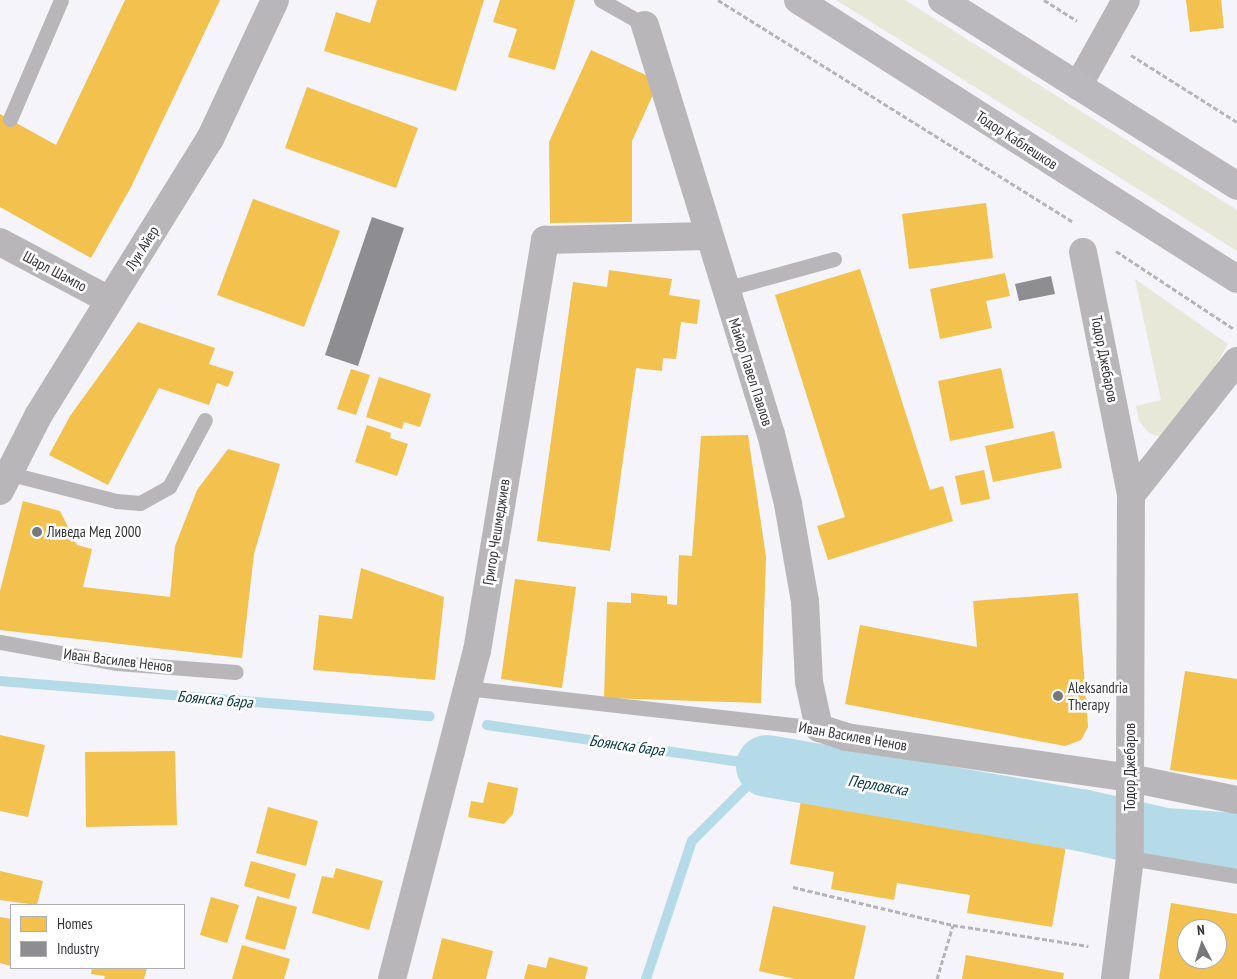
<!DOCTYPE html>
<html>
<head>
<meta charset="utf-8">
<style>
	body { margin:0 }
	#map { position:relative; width:1237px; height:979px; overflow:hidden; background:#f4f4fa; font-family:"PT Sans Narrow",sans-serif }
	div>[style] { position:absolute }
	.green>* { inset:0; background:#e7e8d8 }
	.homes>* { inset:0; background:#f2c14e }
	.industry>* { inset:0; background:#8d8d92 }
	.stream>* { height:10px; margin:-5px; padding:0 5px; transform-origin:5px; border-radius:5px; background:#b6dbe8 }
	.river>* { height:62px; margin:-31px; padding:0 31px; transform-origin:31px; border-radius:31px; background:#b6dbe8 }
	.path>* { height:3px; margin-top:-1.5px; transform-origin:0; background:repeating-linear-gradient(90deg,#b5b4b8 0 5px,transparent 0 7.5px) }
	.lane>* { height:15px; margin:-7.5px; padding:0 7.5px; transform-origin:7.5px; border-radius:7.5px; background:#b8b6b8 }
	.street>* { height:28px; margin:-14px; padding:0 14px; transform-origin:14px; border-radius:14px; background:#b8b6b8 }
	.primary>* { height:28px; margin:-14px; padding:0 14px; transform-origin:14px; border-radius:14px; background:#bab8bc }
	.dots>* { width:14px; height:14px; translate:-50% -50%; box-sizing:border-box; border:2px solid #fff; border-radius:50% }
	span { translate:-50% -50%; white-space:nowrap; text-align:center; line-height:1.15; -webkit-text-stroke:5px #fff; paint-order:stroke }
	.street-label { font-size:15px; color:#343439 }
	.poi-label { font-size:15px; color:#343439 }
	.left { translate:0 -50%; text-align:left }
	.water-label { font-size:16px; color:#023541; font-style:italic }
	.legend { position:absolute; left:10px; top:904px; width:175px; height:65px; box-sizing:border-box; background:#fff; border:1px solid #aeaeb0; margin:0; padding:6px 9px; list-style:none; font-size:15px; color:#343439 }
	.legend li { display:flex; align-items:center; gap:10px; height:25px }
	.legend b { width:25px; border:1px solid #aeaeb0 }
	.north { position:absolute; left:1177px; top:919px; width:50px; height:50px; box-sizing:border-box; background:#fff; border:1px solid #aeaeb0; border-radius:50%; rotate:355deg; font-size:14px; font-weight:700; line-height:20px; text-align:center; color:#343439 }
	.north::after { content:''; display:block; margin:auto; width:18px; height:22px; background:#77777d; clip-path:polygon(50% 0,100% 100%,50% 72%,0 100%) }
</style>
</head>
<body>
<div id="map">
	<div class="green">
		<i style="clip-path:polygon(836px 0,905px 0,1237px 210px,1237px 251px)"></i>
		<i style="clip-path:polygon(1135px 279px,1228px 344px,1179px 429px,1160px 437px,1149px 433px,1139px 421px,1136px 406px,1161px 400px)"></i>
	</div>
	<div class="homes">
		<i style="clip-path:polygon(125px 0,220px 0,131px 187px,91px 258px,0 207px,0 114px,56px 145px)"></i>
		<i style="clip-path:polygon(377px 0,484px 0,456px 91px,324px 51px,336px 12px,370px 23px)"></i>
		<i style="clip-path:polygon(500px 0,575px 0,555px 70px,508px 57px,517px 29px,493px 22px)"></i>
		<i style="clip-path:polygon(1186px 0,1221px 0,1224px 28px,1190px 32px)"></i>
		<i style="clip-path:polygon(591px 50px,659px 81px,632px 141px,632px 222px,550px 223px,549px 142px)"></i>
		<i style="clip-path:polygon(307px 87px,418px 128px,396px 188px,285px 148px)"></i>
		<i style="clip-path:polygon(253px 199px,340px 231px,304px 327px,217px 295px)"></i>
		<i style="clip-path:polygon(986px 203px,993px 258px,909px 269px,902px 214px)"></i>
		<i style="clip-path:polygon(860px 269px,930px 490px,943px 486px,953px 521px,828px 560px,817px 526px,845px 517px,775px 295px)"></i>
		<i style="clip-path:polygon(609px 270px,672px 279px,669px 295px,700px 300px,697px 324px,681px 322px,676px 359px,663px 358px,662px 371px,636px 368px,610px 551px,537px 541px,573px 282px,607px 287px)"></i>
		<i style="clip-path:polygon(1005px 273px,1010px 296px,986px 301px,992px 328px,940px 339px,930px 289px)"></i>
		<i style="clip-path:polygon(138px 322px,215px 348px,209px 364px,234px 372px,228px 387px,217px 383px,209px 405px,159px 388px,108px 485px,49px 455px,70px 416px)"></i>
		<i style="clip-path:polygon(1001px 368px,1014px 428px,950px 441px,938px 381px)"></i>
		<i style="clip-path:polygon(351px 369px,370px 375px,356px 415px,337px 409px)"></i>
		<i style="clip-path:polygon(379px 377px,431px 394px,420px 427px,404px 422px,402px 429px,366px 417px)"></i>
		<i style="clip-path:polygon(367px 425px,391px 433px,390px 438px,408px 444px,397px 476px,355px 462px)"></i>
		<i style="clip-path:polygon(1054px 431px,1062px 468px,993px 482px,985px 446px)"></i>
		<i style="clip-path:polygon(748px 435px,766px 557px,761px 703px,604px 698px,607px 602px,631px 603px,631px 593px,667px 596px,667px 604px,677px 605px,679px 555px,692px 556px,701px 436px)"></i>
		<i style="clip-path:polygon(228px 449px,280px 464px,254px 554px,242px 658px,0 630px,0 591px,23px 501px,60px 511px,77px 545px,92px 549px,83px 587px,170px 597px,175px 546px,197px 490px)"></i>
		<i style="clip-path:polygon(984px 470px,990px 499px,961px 505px,955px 476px)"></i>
		<i style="clip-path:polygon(361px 568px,444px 597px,435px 680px,313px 670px,319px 615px,352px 619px)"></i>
		<i style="clip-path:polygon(515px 579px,576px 587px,562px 688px,501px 679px)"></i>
		<i style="clip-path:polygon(1078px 593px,1088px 727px,1081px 740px,1065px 746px,845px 704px,860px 625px,977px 647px,973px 601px)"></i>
		<i style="clip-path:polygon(1185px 671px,1237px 679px,1237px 780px,1170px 770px)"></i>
		<i style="clip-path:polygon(0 735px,45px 745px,28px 817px,0 811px)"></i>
		<i style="clip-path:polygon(175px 751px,177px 825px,86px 827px,85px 752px)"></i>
		<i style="clip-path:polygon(488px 782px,518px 788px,513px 814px,504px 824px,468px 817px,471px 801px,483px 803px)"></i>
		<i style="clip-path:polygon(804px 783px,1069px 829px,1052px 927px,967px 913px,970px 895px,897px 883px,894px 900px,831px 889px,834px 872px,790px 864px)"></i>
		<i style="clip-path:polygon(268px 807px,318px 821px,306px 866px,256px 853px)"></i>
		<i style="clip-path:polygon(251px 861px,296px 874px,289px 899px,244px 886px)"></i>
		<i style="clip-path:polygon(336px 868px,383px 881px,369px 930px,312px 913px,322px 876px,333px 878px)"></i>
		<i style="clip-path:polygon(0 871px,43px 881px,37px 905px,0 900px)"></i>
		<i style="clip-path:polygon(257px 896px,297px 907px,285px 950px,245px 939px)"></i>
		<i style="clip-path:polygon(211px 897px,239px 905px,227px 943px,200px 935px)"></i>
		<i style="clip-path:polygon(evenodd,1171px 903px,1237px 914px,1237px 979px,1159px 979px,1171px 903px,1187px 929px,1217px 929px,1217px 959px,1187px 959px,1187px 929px)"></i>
		<i style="clip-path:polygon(773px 906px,866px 926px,854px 979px,795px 979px,759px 971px)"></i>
		<i style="clip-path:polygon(0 917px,11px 919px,11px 966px,0 963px)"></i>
		<i style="clip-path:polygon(442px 938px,493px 951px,486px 979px,432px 979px)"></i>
		<i style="clip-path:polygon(242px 945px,290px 959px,284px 979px,232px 979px)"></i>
		<i style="clip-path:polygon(966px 955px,1064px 973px,1063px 979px,962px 979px)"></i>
		<i style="clip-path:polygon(549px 957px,588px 967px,585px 979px,524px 979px,528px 964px,546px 968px)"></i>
		<i style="clip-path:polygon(92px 968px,147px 968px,144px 979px,104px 979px,105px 976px,91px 974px)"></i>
	</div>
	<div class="industry">
		<i style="clip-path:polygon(372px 217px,404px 228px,358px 366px,325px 355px)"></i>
		<i style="clip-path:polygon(1051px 276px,1055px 294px,1019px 301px,1015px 284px)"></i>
	</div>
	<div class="stream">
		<i style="left:0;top:681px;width:431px;rotate:4.7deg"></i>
		<i style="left:487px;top:725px;width:283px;rotate:8.3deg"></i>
		<i style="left:646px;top:979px;width:145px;rotate:-71.6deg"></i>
		<i style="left:692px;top:841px;width:106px;rotate:-45deg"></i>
	</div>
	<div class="river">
		<i style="left:767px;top:766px;width:319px;rotate:9.8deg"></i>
		<i style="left:1081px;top:820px;width:86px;rotate:12.7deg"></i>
		<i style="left:1165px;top:839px;width:72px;rotate:4deg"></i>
	</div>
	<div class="path">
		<i style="left:718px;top:0;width:419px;rotate:32deg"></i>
		<i style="left:1044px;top:0;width:39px;rotate:32deg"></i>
		<i style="left:1131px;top:55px;width:125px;rotate:32.3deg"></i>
		<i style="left:1116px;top:251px;width:141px;rotate:33.5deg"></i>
		<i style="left:793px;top:887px;width:164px;rotate:13.4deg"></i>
		<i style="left:953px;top:925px;width:137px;rotate:8.8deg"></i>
		<i style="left:937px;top:979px;width:56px;rotate:-73.5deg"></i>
	</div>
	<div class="lane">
		<i style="left:601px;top:0;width:51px;rotate:29.6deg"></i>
		<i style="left:10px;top:119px;width:129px;rotate:-66.8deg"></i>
		<i style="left:725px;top:289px;width:113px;rotate:-15.4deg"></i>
		<i style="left:7px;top:473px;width:113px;rotate:14.4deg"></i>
		<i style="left:116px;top:501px;width:24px;rotate:5deg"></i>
		<i style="left:140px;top:503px;width:33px;rotate:-29deg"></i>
		<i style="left:169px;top:487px;width:76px;rotate:-61.8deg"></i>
		<i style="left:0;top:642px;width:119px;rotate:10.2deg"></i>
		<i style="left:117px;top:663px;width:119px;rotate:4.3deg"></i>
		<i style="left:467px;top:688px;width:354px;rotate:6.5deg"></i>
		<i style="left:1130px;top:858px;width:109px;rotate:9.5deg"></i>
	</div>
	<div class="street">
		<i style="left:645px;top:25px;width:428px;rotate:72.9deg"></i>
		<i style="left:771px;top:434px;width:72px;rotate:76.3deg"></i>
		<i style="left:788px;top:504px;width:98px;rotate:80.1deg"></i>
		<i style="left:805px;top:601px;width:81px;rotate:87.2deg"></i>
		<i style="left:809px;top:682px;width:47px;rotate:77.7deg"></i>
		<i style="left:819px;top:728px;width:28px;rotate:18deg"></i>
		<i style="left:846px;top:737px;width:287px;rotate:8.2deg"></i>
		<i style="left:1130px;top:778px;width:109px;rotate:11.6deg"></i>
		<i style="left:1078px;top:86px;width:98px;rotate:-60.8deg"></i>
		<i style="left:0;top:242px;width:123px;rotate:28deg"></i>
		<i style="left:1083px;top:252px;width:248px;rotate:78.8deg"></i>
		<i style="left:1131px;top:495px;width:363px;rotate:90.2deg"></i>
		<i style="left:1130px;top:858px;width:122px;rotate:97.1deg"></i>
		<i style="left:0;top:491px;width:84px;rotate:-63.1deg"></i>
		<i style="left:38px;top:416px;width:326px;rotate:-58.2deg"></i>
		<i style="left:210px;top:139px;width:153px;rotate:-64.9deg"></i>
		<i style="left:1131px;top:495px;width:171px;rotate:-51.7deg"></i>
		<i style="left:392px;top:979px;width:339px;rotate:-75.5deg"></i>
		<i style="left:477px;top:651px;width:417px;rotate:-80.6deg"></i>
		<i style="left:545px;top:240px;width:163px;rotate:-1.4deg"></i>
	</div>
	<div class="primary">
		<i style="left:798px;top:0;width:520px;rotate:32.44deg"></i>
		<i style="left:942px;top:0;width:349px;rotate:32.2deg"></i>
	</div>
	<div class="dots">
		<i style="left:37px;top:532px;background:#77777d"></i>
		<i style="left:1058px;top:696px;background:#77777d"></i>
	</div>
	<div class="street-label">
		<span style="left:1017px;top:140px;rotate:33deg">Тодор Каблешков</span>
		<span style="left:142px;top:248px;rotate:-58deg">Луи Айер</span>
		<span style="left:55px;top:271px;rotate:28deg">Шарл Шампо</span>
		<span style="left:1105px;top:359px;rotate:79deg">Тодор Джебаров</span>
		<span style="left:751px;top:372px;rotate:72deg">Майор Павел Павлов</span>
		<span style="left:496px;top:532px;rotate:-81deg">Григор Чешмеджиев</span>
		<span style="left:118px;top:660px;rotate:7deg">Иван Василев Ненов</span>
		<span style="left:853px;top:736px;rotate:10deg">Иван Василев Ненов</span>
		<span style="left:1130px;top:767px;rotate:-90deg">Тодор Джебаров</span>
	</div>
	<div class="poi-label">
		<span class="left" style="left:47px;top:532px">Ливеда Мед 2000</span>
		<span class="left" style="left:1068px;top:696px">Aleksandria<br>Therapy</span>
	</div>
	<div class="water-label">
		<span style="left:215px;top:699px;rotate:5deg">Боянска бара</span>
		<span style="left:627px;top:745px;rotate:8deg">Боянска бара</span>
		<span style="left:878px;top:785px;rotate:10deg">Перловска</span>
	</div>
	<ul class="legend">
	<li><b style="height:14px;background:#f2c14e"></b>Homes</li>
	<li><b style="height:14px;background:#8d8d92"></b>Industry</li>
	</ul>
	<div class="north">N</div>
</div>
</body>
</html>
